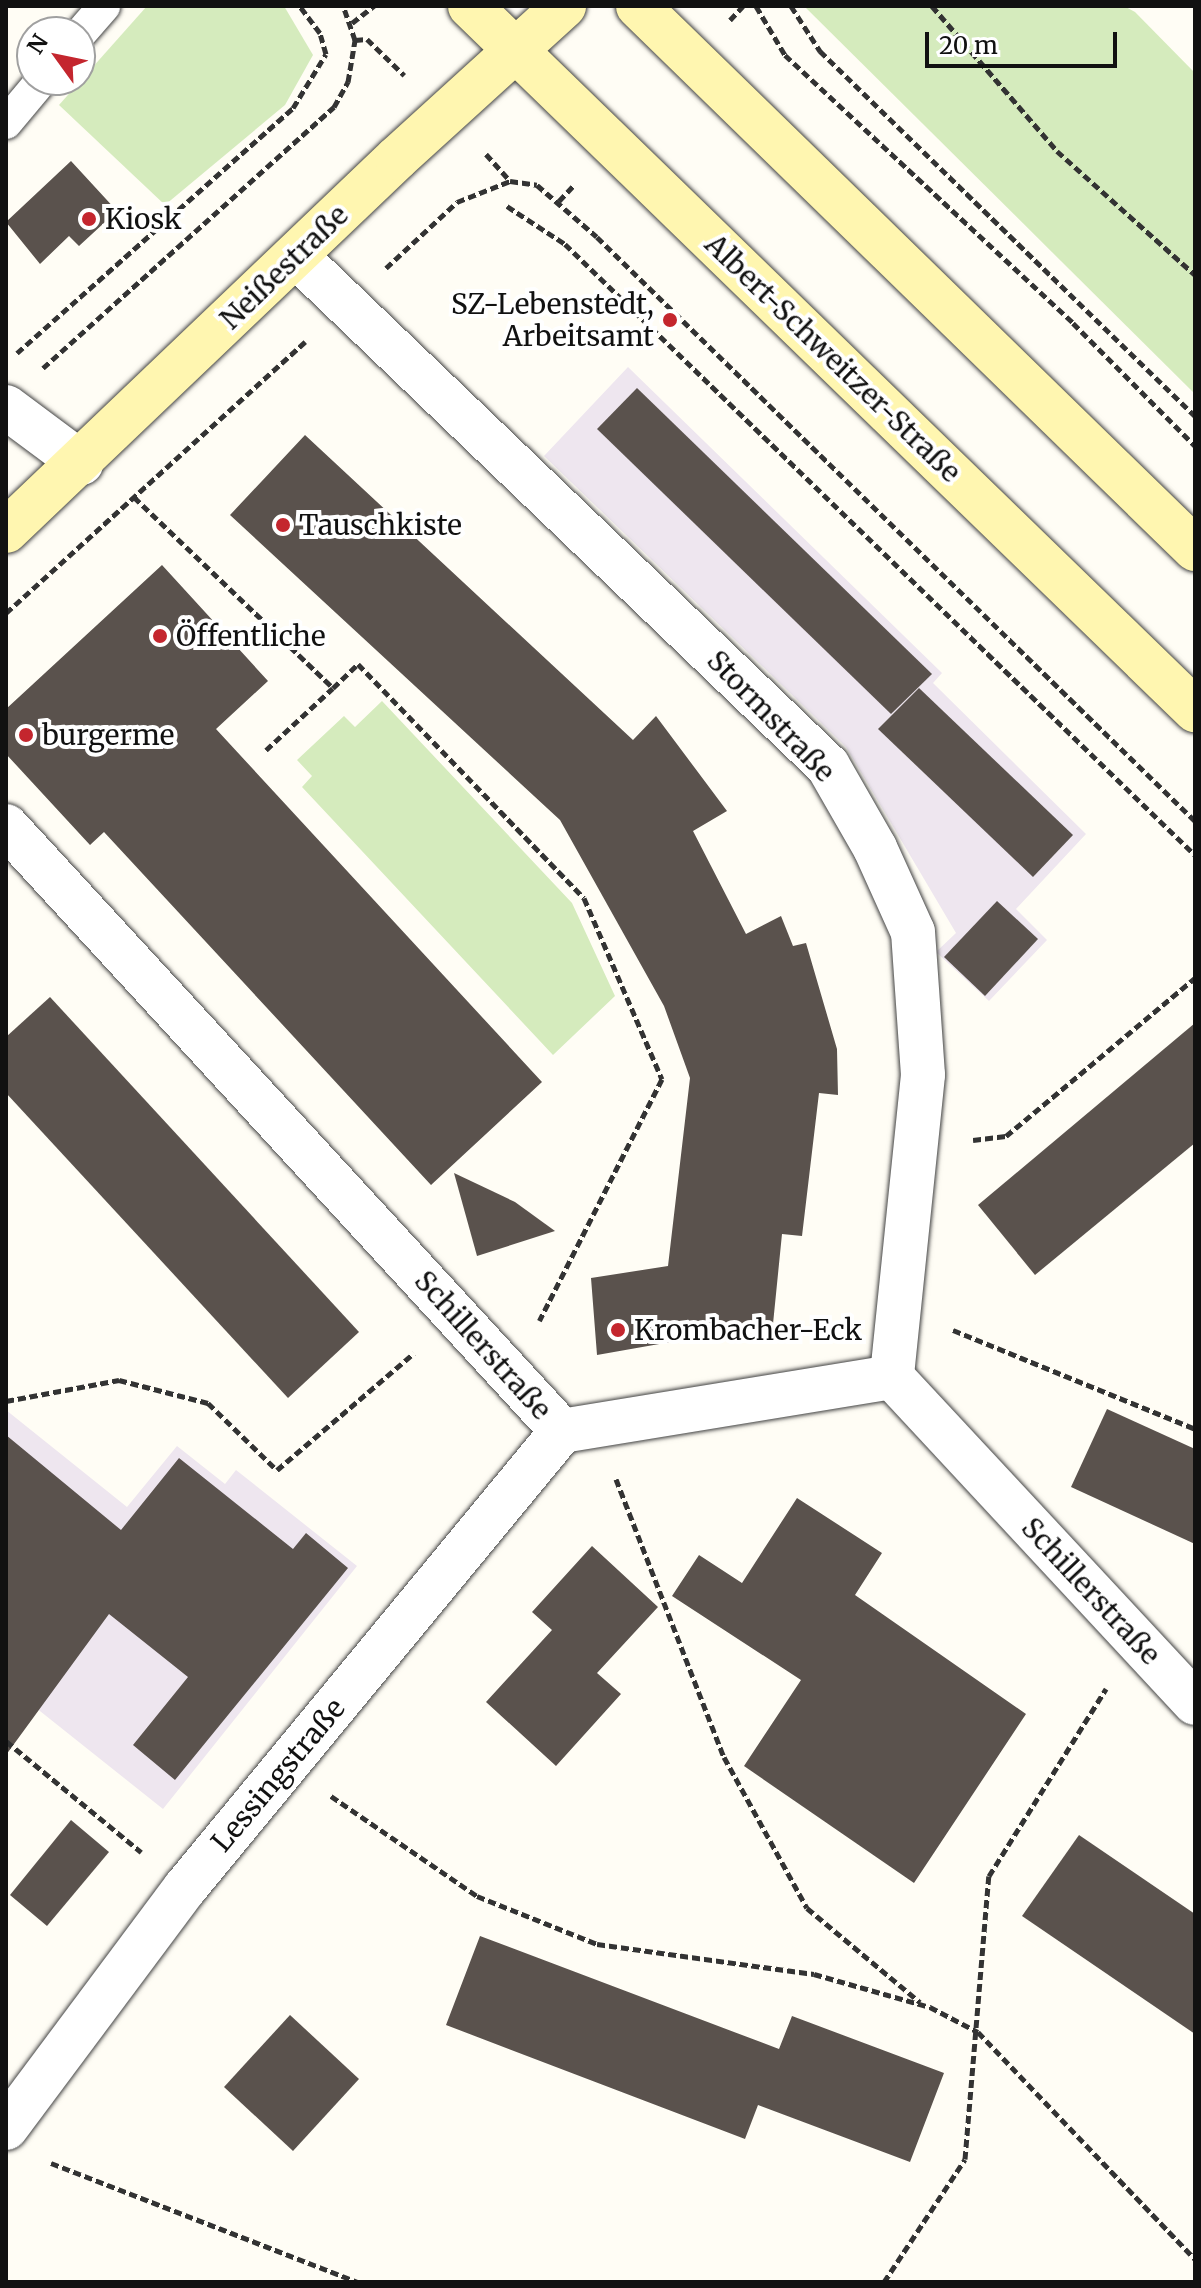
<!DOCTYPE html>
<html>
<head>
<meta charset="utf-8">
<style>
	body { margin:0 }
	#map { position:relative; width:1201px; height:2288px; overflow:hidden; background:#fffdf5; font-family:Merriweather,serif }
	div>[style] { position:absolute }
	.industrial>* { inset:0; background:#eee6ef }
	.green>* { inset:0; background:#d5ebbd }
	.building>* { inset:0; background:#5a524d }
	.path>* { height:5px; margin-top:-2.5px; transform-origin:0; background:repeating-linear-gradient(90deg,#333 0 8px,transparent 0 12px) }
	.roads { filter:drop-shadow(0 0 2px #444) drop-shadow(0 0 2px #444) }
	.lane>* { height:32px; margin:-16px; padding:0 16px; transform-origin:16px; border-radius:16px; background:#fff }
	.street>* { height:44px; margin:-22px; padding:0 22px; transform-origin:22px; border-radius:22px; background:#fff }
	.secondary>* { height:44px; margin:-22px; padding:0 22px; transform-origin:22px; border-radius:22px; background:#fff6b0 }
	.dots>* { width:22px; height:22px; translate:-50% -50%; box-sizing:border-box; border:4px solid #fff; border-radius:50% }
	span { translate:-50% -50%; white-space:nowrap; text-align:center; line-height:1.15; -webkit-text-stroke:8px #fff; paint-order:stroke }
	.poi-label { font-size:28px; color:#111 }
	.left { translate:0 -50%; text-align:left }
	.right { translate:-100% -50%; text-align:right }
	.street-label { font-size:28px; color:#111 }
	.frame { position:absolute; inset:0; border:8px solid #111; pointer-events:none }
	.north { position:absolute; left:16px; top:16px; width:80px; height:80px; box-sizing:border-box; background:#fff; border:2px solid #a0a0a0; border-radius:50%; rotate:303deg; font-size:22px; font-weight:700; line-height:32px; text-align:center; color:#111 }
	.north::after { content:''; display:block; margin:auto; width:28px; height:36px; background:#c4262e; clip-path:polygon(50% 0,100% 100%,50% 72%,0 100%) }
	.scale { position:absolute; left:925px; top:32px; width:192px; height:36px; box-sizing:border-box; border:4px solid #111; border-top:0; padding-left:10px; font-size:24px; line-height:28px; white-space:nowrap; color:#111; -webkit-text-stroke:6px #fff; paint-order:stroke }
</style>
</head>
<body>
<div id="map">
	<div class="industrial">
		<i style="clip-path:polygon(628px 367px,942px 673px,933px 683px,1086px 834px,1016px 909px,1047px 940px,989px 1001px,936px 952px,956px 933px,846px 747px,544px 456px)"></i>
		<i style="clip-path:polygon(6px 1410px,127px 1507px,177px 1446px,225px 1484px,236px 1470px,357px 1566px,163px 1809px,6px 1684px)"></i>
	</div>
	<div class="green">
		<i style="clip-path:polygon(147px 6px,284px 6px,313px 55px,285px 105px,165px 205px,59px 105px)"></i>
		<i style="clip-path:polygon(804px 6px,1124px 6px,1135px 12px,1195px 73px,1195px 394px)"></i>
		<i style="clip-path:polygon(382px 701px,572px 903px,615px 996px,553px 1055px,302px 787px,312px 776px,297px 760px,344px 716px,355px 727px)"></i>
	</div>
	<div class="building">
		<i style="clip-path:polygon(71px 161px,117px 211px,79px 246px,69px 236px,40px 264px,6px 222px)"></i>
		<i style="clip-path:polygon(637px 388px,932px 674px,891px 714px,597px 429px)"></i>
		<i style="clip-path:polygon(305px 435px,633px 740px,656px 716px,727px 811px,693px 831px,746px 934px,781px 916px,793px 946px,806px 943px,837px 1049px,838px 1095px,819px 1093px,802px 1236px,782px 1234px,773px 1324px,597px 1355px,591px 1278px,668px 1266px,690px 1078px,664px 1006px,560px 820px,230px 515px)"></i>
		<i style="clip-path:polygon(162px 565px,268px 681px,216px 729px,542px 1082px,431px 1185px,104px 832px,90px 845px,6px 754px,6px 709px)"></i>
		<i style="clip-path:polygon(919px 688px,1073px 835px,1033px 877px,878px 729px)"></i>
		<i style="clip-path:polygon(997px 901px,1038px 939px,985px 996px,944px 957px)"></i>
		<i style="clip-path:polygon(50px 997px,359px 1332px,288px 1398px,6px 1093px,6px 1037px)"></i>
		<i style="clip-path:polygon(1195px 1023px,1195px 1143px,1035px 1275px,978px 1205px)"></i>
		<i style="clip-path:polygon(454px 1173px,515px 1202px,555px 1231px,477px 1256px)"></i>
		<i style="clip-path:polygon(1107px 1409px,1195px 1449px,1195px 1544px,1071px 1487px)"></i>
		<i style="clip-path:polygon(6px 1435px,121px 1530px,179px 1458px,293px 1549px,306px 1533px,348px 1568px,175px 1780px,133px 1745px,188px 1677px,109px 1614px,6px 1755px)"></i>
		<i style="clip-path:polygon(797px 1498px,882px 1553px,855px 1595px,1026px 1714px,914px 1883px,744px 1766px,801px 1680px,672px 1596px,699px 1555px,742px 1583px)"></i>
		<i style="clip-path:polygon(592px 1546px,658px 1607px,597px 1673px,621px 1694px,556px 1766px,486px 1702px,552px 1630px,532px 1612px)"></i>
		<i style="clip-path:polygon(71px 1820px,109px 1852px,47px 1926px,10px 1895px)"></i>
		<i style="clip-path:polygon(1079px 1835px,1195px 1914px,1195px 2034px,1022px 1916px)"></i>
		<i style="clip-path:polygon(480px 1936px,779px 2049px,792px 2016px,944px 2073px,910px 2162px,758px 2105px,745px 2139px,446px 2025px)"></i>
		<i style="clip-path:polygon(290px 2015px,359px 2079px,293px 2151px,224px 2087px)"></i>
	</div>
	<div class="path">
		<i style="left:756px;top:6px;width:57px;rotate:59.4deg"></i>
		<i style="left:785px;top:55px;width:393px;rotate:42.9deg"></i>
		<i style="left:1073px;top:323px;width:173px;rotate:45.2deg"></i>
		<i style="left:791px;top:6px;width:54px;rotate:57.2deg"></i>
		<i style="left:820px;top:51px;width:523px;rotate:44.23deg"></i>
		<i style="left:932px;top:6px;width:191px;rotate:49.2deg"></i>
		<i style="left:1057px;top:151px;width:186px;rotate:41.9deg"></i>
		<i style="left:730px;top:20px;width:19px;rotate:-47deg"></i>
		<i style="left:352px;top:23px;width:28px;rotate:-38deg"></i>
		<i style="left:355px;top:40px;width:12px;rotate:-5deg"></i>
		<i style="left:367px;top:39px;width:52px;rotate:44.2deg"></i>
		<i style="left:486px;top:154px;width:36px;rotate:48deg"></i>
		<i style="left:559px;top:201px;width:23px;rotate:-47deg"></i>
		<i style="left:507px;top:206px;width:69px;rotate:33.2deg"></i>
		<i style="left:565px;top:244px;width:878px;rotate:44.12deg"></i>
		<i style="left:386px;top:268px;width:97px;rotate:-42.9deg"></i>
		<i style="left:457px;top:202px;width:57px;rotate:-21.6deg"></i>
		<i style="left:510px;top:181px;width:27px;rotate:8deg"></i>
		<i style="left:537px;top:185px;width:79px;rotate:40.9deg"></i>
		<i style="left:597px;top:237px;width:836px;rotate:44.32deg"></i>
		<i style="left:17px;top:353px;width:369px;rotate:-41.6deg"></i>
		<i style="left:293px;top:108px;width:63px;rotate:-58.6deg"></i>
		<i style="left:326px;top:54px;width:22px;rotate:-106deg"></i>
		<i style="left:320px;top:33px;width:34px;rotate:-127deg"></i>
		<i style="left:43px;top:368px;width:391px;rotate:-41.9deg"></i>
		<i style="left:334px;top:107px;width:29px;rotate:-61deg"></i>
		<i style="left:348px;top:82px;width:43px;rotate:-80.5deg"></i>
		<i style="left:355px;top:40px;width:36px;rotate:-109deg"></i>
		<i style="left:134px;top:497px;width:276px;rotate:43.8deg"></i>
		<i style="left:333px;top:688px;width:35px;rotate:-44deg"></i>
		<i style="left:358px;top:664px;width:325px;rotate:46deg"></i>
		<i style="left:584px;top:898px;width:197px;rotate:66.7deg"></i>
		<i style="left:662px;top:1079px;width:271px;rotate:116.9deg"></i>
		<i style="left:6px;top:613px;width:404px;rotate:-42.2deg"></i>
		<i style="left:266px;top:750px;width:91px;rotate:-42.8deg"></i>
		<i style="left:973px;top:1140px;width:33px;rotate:-7deg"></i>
		<i style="left:1006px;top:1136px;width:246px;rotate:-39.9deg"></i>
		<i style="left:953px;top:1330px;width:261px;rotate:22.2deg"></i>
		<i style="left:6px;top:1401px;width:115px;rotate:-10.5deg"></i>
		<i style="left:119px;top:1380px;width:92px;rotate:14.5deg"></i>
		<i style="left:208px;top:1403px;width:96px;rotate:44.2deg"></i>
		<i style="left:277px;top:1470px;width:180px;rotate:-40.5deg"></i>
		<i style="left:616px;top:1479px;width:298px;rotate:68.8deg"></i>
		<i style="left:724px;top:1757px;width:172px;rotate:61.2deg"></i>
		<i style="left:807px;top:1908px;width:147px;rotate:39.8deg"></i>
		<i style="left:6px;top:1741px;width:175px;rotate:39.4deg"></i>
		<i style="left:331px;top:1796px;width:177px;rotate:34.4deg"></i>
		<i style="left:477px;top:1896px;width:129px;rotate:21.8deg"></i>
		<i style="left:597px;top:1944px;width:219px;rotate:7.9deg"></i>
		<i style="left:814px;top:1974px;width:121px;rotate:15.9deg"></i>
		<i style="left:930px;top:2007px;width:54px;rotate:27.5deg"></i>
		<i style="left:978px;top:2032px;width:314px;rotate:46.3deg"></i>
		<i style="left:51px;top:2163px;width:329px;rotate:21.2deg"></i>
		<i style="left:884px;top:2282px;width:147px;rotate:-56.6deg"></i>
		<i style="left:965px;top:2159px;width:284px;rotate:-85.2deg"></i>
		<i style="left:989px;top:1876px;width:221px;rotate:-58deg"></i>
	</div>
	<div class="roads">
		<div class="lane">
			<i style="left:80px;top:34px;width:37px;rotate:-49deg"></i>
			<i style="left:6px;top:123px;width:56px;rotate:-50.1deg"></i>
		</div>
		<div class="street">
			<i style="left:296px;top:256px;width:737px;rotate:43.79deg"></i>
			<i style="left:828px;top:766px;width:95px;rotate:60.2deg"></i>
			<i style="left:875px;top:848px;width:92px;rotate:65.7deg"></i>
			<i style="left:913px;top:932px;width:143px;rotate:86deg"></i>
			<i style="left:923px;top:1075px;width:304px;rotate:95.9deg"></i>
			<i style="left:6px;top:407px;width:94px;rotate:36.7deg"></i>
			<i style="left:6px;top:826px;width:822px;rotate:47.42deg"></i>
			<i style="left:562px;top:1431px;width:334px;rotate:-9.3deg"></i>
			<i style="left:892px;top:1377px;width:445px;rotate:47.1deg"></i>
			<i style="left:6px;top:2128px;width:299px;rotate:-53.3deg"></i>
			<i style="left:185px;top:1888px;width:592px;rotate:-50.48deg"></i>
		</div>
		<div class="secondary">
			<i style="left:470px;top:6px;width:1011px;rotate:44.16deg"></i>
			<i style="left:638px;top:6px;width:778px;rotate:44.27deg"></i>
			<i style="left:6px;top:531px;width:540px;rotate:-43.65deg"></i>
			<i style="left:397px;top:158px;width:226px;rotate:-42.3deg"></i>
		</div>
	</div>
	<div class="dots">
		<i style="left:89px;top:219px;background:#c4262e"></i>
		<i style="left:670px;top:320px;background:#c4262e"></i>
		<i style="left:283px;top:525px;background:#c4262e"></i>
		<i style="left:160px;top:636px;background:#c4262e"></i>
		<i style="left:26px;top:735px;background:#c4262e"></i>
		<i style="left:618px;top:1330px;background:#c4262e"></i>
	</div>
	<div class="poi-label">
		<span class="left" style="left:105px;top:219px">Kiosk</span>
		<span class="right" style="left:654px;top:320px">SZ-Lebenstedt,<br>Arbeitsamt</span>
		<span class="left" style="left:299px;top:525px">Tauschkiste</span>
		<span class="left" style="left:176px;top:636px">Öffentliche</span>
		<span class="left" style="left:42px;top:735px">burgerme</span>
		<span class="left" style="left:634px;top:1330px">Krombacher-Eck</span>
	</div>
	<div class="street-label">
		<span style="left:284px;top:267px;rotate:-44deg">Neißestraße</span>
		<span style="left:833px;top:358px;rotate:44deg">Albert-Schweitzer-Straße</span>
		<span style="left:771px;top:716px;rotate:46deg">Stormstraße</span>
		<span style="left:483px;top:1345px;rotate:48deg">Schillerstraße</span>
		<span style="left:1091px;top:1591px;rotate:47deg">Schillerstraße</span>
		<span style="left:278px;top:1775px;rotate:-50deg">Lessingstraße</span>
	</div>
	<div class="frame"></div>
	<div class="north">N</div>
	<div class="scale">20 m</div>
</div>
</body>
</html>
